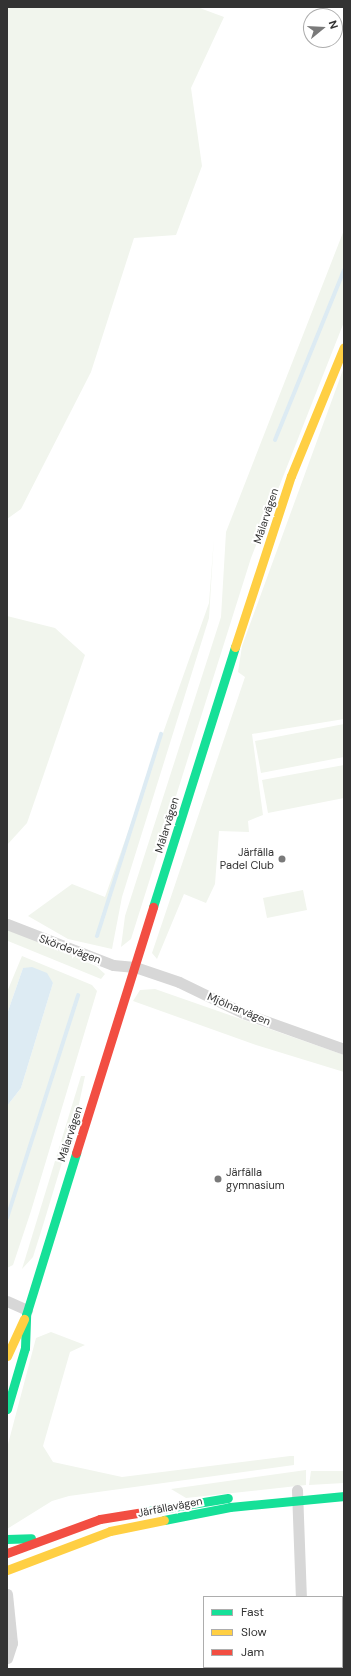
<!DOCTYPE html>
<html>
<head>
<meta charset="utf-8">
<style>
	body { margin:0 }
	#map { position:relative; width:351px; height:1676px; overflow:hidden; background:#fff; font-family:"DM Sans",sans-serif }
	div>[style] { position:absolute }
	.green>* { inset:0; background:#f1f5ed }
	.water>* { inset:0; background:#ddebf3 }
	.stream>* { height:4px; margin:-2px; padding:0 2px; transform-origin:2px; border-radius:2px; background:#ddebf3 }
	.street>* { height:11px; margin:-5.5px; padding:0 5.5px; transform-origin:5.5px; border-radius:5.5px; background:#d7d7d7 }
	.fast>* { height:9px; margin:-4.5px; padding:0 4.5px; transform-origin:4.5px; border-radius:4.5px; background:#16e098 }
	.slow>* { height:9px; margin:-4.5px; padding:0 4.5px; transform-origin:4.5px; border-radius:4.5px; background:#ffcf43 }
	.jam>* { height:9px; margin:-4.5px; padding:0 4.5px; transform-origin:4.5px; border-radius:4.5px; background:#f24e42 }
	.dots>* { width:11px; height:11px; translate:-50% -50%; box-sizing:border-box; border:2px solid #fff; border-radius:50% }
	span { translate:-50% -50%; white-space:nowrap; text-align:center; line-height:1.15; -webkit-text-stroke:4px #fff; paint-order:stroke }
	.street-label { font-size:11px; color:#333 }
	.poi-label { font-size:11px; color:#333 }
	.right { translate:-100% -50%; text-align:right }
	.left { translate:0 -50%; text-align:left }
	.frame { position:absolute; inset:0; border:8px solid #333; pointer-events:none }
	.legend { position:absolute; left:203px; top:1596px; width:140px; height:72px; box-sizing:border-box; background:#fff; border:1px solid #adadad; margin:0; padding:5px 7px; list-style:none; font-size:12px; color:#333 }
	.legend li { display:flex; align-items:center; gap:8px; height:20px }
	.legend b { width:20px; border:1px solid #adadad }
	.north { position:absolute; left:303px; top:8px; width:40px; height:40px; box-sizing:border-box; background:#fff; border:1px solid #adadad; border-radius:50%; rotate:72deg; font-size:11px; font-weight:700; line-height:16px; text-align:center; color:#333 }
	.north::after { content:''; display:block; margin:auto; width:14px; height:18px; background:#7a7a7a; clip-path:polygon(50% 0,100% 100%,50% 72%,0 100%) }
</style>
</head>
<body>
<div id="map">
	<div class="green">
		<i style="clip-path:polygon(7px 7px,197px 7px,224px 17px,191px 88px,202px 166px,176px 235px,134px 238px,91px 372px,21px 509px,7px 519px)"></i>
		<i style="clip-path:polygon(344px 230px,344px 322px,251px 558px,131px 939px,121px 947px,125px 916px,221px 617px,226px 532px)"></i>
		<i style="clip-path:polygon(344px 367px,344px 719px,252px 734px,263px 815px,248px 821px,249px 832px,219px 831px,215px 884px,206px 903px,184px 894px,157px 959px,152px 953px,245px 677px,238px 672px,242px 646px)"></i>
		<i style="clip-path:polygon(214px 537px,209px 618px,122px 897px,112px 949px,68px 939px,28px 916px,72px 884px,105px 897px,209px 603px)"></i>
		<i style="clip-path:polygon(7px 616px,55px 628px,85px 655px,27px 823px,7px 845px)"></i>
		<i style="clip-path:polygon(344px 724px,344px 757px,261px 773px,255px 741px)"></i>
		<i style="clip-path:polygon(344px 765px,344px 798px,268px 813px,262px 780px)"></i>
		<i style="clip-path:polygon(303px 890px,307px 910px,267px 918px,263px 898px)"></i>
		<i style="clip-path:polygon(7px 928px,96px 966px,105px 974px,101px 979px,8px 941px)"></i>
		<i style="clip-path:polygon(22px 956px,92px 985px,97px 991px,31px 1211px,13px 1265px,7px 1268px,7px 1106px,21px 1088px,53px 983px,23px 968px,7px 1014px,7px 992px)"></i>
		<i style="clip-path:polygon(155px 989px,344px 1055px,344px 1072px,256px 1045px,133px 1001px,140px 990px)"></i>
		<i style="clip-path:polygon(81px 1076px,85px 1076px,77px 1113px,44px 1222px,33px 1257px,22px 1269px)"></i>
		<i style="clip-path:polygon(51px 1332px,85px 1345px,70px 1352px,43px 1446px,53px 1462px,122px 1477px,290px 1456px,294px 1456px,294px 1465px,69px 1496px,52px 1501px,7px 1529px,7px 1448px,36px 1338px)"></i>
		<i style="clip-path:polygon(306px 1470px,306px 1485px,186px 1498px,171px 1489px)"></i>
		<i style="clip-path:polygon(311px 1471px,344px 1471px,344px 1483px,309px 1485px)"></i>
		<i style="clip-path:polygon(342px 1645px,344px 1669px,255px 1669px,342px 1667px)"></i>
	</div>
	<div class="water">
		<i style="clip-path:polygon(32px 967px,47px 973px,53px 983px,21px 1088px,7px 1106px,7px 1014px,23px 968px)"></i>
	</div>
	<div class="stream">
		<i style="left:275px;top:440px;width:183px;rotate:-67.9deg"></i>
		<i style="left:97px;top:936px;width:212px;rotate:-72.4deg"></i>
		<i style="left:7px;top:1218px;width:234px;rotate:-72.3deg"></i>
	</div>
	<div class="street">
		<i style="left:7px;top:924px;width:114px;rotate:21.1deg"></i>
		<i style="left:113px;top:965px;width:22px;rotate:5deg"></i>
		<i style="left:135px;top:967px;width:46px;rotate:18.8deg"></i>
		<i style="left:179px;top:982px;width:71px;rotate:25.8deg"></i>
		<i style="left:243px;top:1013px;width:107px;rotate:19.6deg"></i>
		<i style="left:7px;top:1301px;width:22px;rotate:24deg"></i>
		<i style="left:297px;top:1490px;width:107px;rotate:87.9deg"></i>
		<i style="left:7px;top:1594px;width:49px;rotate:84.2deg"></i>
		<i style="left:12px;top:1643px;width:16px;rotate:108deg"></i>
		<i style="left:342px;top:1628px;width:2px"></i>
	</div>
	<div class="fast">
		<i style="left:153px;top:907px;width:273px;rotate:-72.5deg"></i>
		<i style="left:7px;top:1409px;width:64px;rotate:-73.6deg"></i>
		<i style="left:25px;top:1348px;width:33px;rotate:-88deg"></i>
		<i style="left:26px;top:1315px;width:170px;rotate:-72.8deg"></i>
		<i style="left:143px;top:1512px;width:86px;rotate:-9.4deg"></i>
		<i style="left:164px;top:1520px;width:67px;rotate:-11.1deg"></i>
		<i style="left:230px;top:1507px;width:115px;rotate:-5.5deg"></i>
		<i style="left:7px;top:1539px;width:24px;rotate:-2deg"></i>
	</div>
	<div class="slow">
		<i style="left:235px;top:647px;width:180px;rotate:-71.9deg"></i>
		<i style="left:291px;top:476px;width:139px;rotate:-67.7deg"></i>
		<i style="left:7px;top:1356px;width:41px;rotate:-65.3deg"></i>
		<i style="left:7px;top:1570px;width:110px;rotate:-20.7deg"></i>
		<i style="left:110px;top:1531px;width:55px;rotate:-11.5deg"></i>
	</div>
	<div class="jam">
		<i style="left:76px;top:1153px;width:258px;rotate:-72.6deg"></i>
		<i style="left:7px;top:1553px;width:99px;rotate:-20.1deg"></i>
		<i style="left:100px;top:1519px;width:44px;rotate:-9.2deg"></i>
	</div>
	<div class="dots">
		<i style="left:282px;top:859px;background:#7a7a7a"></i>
		<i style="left:218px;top:1179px;background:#7a7a7a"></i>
	</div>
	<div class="street-label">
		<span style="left:266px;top:516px;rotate:-72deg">Mälarvägen</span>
		<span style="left:167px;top:825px;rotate:-73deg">Mälarvägen</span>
		<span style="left:70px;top:949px;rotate:20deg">Skördevägen</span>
		<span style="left:239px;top:1009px;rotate:23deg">Mjölnarvägen</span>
		<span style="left:70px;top:1134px;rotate:-72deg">Mälarvägen</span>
		<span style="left:170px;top:1507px;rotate:-11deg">Järfällavägen</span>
	</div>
	<div class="poi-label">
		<span class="right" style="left:274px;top:859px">Järfälla<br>Padel Club</span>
		<span class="left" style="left:226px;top:1179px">Järfälla<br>gymnasium</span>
	</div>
	<div class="frame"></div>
	<ul class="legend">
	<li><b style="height:5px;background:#16e098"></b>Fast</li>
	<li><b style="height:5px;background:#ffcf43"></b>Slow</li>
	<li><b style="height:5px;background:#f24e42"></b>Jam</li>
	</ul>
	<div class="north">N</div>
</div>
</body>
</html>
